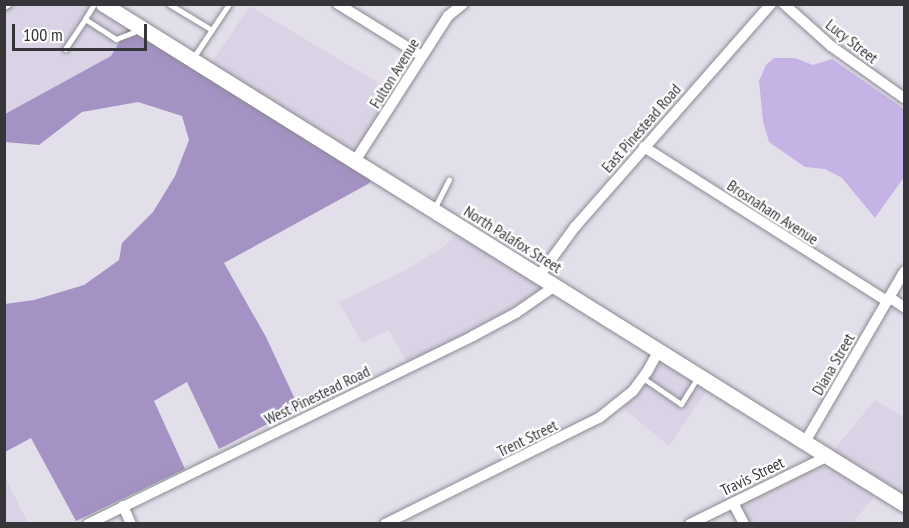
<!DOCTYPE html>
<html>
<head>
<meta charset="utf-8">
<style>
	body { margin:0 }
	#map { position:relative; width:909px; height:528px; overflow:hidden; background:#e2dfea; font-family:"PT Sans Narrow",sans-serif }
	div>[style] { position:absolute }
	.built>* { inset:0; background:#d9d3e5 }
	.green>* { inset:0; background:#c5b3e5 }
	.forest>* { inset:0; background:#a492c4 }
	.roads { filter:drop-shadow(0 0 2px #8c8993) drop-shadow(0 0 2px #8c8993) }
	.service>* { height:5px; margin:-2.5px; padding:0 2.5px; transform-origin:2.5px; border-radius:2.5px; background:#fff }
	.minor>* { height:10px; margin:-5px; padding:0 5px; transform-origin:5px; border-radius:5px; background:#fff }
	.secondary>* { height:15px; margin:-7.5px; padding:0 7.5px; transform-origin:7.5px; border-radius:7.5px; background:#fff }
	span { translate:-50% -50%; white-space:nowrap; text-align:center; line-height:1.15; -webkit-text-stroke:4.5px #fff; paint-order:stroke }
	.street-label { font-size:16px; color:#363539 }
	.frame { position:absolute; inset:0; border:6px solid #363539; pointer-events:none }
	.scale { position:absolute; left:12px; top:24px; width:135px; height:27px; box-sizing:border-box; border:3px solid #363539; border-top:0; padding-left:8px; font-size:18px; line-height:21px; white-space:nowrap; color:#363539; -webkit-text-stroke:4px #fff; paint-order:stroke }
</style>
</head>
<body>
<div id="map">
	<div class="built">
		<i style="clip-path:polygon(5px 5px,94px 5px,129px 26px,111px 56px,5px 114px)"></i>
		<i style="clip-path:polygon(250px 6px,394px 92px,353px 155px,210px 65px)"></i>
		<i style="clip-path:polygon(458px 231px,546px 286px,513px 308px,407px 363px,389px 330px,362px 343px,339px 302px,400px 273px,445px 246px)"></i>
		<i style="clip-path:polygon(661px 357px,709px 387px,669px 446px,623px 408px,644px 385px)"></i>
		<i style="clip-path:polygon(875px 400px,904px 417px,904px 498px,831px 453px)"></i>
		<i style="clip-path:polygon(828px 462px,904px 509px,904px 514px,875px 495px,853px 523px,749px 523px,739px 505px)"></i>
		<i style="clip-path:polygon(5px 477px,28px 523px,5px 523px)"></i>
	</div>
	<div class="green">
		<i style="clip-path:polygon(774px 58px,795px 58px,813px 65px,832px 59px,904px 109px,904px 177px,875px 218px,842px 178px,825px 169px,805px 167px,769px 142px,763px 121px,759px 81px,766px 65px)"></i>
	</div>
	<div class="forest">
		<i style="clip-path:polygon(129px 26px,373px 178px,368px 184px,224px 263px,266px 337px,299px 408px,219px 449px,187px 382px,154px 401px,185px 469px,76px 521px,31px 438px,5px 452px,5px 304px,34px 300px,84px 285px,119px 260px,122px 243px,153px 212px,175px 176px,189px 140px,182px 116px,138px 102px,82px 112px,39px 145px,5px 142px,5px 114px,111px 56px)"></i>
	</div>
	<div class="roads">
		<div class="service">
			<i style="left:94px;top:4px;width:17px;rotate:121deg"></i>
			<i style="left:85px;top:19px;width:37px;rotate:33deg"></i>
			<i style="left:116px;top:39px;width:19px;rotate:-21deg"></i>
			<i style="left:134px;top:32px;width:5px;rotate:-68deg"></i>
			<i style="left:169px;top:4px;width:50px;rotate:31.2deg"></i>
			<i style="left:4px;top:7px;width:6px;rotate:-31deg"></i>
			<i style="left:65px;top:49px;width:36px;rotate:-56deg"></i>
			<i style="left:193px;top:58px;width:65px;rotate:-56.3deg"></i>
			<i style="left:434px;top:209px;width:33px;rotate:-63deg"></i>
			<i style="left:643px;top:378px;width:46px;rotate:34.4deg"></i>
			<i style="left:681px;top:404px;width:31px;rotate:-58deg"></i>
		</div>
		<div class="minor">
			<i style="left:338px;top:4px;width:99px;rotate:31.8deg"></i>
			<i style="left:784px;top:4px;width:63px;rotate:41.8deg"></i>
			<i style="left:831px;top:46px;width:90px;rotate:35.5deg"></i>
			<i style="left:644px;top:147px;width:288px;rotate:32.4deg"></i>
			<i style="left:355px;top:161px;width:172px;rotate:-57.3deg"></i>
			<i style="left:448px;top:16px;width:19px;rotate:-39deg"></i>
			<i style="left:539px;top:276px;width:61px;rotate:-53.7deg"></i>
			<i style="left:575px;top:227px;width:297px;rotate:-48.7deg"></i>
			<i style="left:889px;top:297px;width:18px;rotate:34deg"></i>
			<i style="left:805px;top:442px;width:197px;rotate:-59.8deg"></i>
			<i style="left:733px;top:503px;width:24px;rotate:62deg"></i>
			<i style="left:123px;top:506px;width:20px;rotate:66deg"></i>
			<i style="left:88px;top:524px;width:428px;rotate:-26deg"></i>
			<i style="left:473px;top:336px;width:49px;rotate:-28.1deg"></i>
			<i style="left:516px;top:313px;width:47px;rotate:-34.7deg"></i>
			<i style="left:385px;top:524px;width:239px;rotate:-26.4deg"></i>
			<i style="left:599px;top:418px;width:43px;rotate:-38.5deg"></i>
			<i style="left:633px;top:391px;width:24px;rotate:-54deg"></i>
			<i style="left:647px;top:372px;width:25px;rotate:-61deg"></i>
			<i style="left:690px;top:524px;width:154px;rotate:-26.2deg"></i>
		</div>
		<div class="secondary">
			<i style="left:103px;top:4px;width:944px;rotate:31.97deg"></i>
		</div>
	</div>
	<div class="street-label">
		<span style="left:852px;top:41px;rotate:38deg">Lucy Street</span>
		<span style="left:394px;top:73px;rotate:-58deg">Fulton Avenue</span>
		<span style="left:641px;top:128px;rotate:-49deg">East Pinestead Road</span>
		<span style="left:773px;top:212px;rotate:33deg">Brosnaham Avenue</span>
		<span style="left:513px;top:239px;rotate:32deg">North Palafox Street</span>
		<span style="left:833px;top:364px;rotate:-60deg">Diana Street</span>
		<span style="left:317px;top:395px;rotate:-26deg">West Pinestead Road</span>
		<span style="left:527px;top:438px;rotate:-26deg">Trent Street</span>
		<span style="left:752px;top:476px;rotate:-26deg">Travis Street</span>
	</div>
	<div class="frame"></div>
	<div class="scale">100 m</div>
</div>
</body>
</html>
